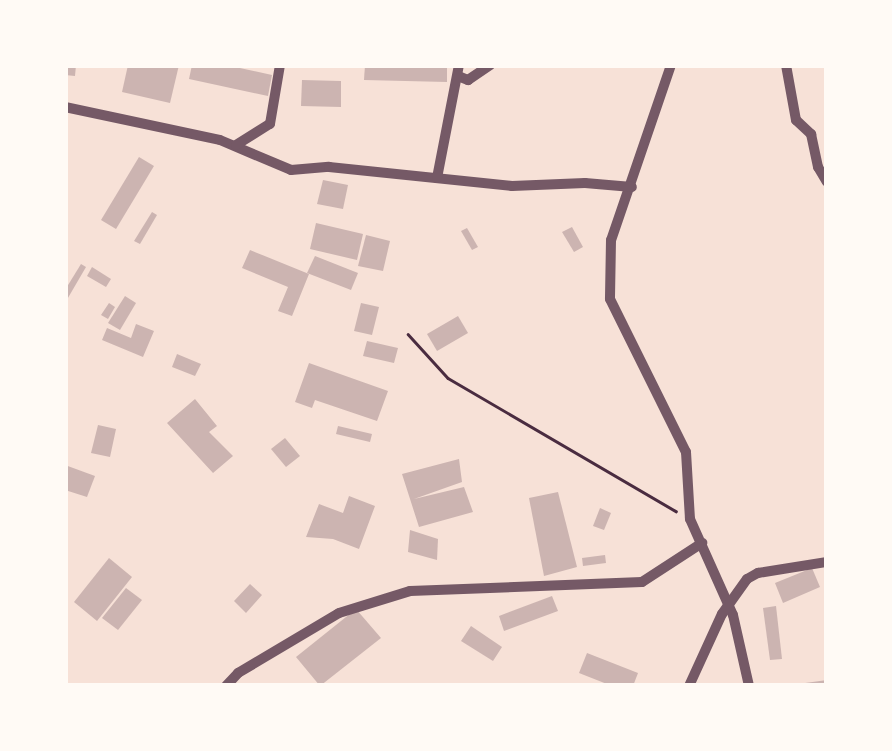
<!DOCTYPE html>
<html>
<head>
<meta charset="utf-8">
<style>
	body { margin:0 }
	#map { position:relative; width:892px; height:751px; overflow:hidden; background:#f7e1d7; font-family:"DejaVu Sans",sans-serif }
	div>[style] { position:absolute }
	.building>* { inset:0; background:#ccb4b1 }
	.path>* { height:2.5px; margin:-1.25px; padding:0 1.25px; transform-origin:1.25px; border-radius:1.25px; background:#4a2c40 }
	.minor>* { height:10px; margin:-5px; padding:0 5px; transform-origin:5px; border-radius:5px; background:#755966 }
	span { translate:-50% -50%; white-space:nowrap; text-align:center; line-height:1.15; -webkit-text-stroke:8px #fffaf5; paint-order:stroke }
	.frame { position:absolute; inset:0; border:68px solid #fffaf5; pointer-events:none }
</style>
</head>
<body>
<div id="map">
	<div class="building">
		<i style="clip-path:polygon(65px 65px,76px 65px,75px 76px,65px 75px)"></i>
		<i style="clip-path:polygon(128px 65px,179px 65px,170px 103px,122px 92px)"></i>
		<i style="clip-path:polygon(192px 65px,226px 65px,272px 75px,268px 96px,189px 79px)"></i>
		<i style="clip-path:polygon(365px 65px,447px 65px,447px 82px,364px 80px)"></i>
		<i style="clip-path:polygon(302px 80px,341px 81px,341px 107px,301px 106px)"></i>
		<i style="clip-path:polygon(139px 157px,154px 166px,116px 229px,101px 220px)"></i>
		<i style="clip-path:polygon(323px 180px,348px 185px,343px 209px,317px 204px)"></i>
		<i style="clip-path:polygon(152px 212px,157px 215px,140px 244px,134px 241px)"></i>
		<i style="clip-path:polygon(316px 223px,363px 234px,357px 260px,310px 249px)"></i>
		<i style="clip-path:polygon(572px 227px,583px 247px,574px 252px,562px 232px)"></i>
		<i style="clip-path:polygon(467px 228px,478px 247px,472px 250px,461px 231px)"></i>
		<i style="clip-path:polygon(366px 235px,390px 241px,383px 271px,358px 266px)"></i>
		<i style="clip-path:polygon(250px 250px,309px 274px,292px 316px,278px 311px,288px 287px,242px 268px)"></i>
		<i style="clip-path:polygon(315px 256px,358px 273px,351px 290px,307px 273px)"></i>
		<i style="clip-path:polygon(81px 264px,86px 267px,65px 303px,65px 290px)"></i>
		<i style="clip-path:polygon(92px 267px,111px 279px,106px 287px,87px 276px)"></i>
		<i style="clip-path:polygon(125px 296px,136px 303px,120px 330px,108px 323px)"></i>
		<i style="clip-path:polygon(109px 303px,115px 307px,108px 319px,101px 315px)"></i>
		<i style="clip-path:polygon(361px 303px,379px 307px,372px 335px,354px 331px)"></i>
		<i style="clip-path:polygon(458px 316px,468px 333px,437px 351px,427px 334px)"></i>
		<i style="clip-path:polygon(136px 324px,154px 331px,143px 357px,102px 340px,107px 328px,131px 338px)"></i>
		<i style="clip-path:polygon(367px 341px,398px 348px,394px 363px,363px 356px)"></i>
		<i style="clip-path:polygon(177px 354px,201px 364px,195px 376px,172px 367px)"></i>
		<i style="clip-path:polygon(309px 363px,388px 391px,377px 421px,315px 400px,312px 408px,295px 402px)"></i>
		<i style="clip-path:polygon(195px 399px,217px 426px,209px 432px,233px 456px,213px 473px,167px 423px)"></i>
		<i style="clip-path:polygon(98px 425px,116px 429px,110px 457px,91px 453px)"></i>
		<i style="clip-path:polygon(338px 426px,372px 434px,370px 442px,336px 434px)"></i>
		<i style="clip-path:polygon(285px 438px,300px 456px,286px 467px,271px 449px)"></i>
		<i style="clip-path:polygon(459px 459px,462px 482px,414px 499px,464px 487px,473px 512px,419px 527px,402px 474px)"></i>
		<i style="clip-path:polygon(65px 465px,95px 476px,87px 497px,65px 490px)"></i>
		<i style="clip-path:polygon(558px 492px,577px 567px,544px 576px,529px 498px)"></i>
		<i style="clip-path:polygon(349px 496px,375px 506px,359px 549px,333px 539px,306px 537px,319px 504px,343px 513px)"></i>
		<i style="clip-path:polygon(600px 508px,611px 513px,604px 530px,593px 526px)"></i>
		<i style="clip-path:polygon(410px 530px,438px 539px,437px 560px,408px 552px)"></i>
		<i style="clip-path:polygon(605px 555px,606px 563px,583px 566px,582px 558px)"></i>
		<i style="clip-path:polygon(109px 558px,132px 577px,97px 621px,74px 602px)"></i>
		<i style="clip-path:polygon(812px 568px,820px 587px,783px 603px,775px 583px)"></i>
		<i style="clip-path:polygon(250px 584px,262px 595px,246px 613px,234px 601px)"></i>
		<i style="clip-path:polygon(126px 588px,142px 600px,118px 630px,102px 618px)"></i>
		<i style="clip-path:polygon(552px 596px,558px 611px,504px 631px,499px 616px)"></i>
		<i style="clip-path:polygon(776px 606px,782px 659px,770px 660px,763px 608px)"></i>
		<i style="clip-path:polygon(356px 609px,381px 638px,320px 686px,296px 657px)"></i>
		<i style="clip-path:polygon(471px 626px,502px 647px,493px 661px,461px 641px)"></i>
		<i style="clip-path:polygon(587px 653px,638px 673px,633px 686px,612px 686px,579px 673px)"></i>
		<i style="clip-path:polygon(827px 680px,827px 686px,799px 686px,798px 684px)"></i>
	</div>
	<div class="path">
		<i style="left:408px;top:334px;width:59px;rotate:47.7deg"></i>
		<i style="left:448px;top:378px;width:264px;rotate:30.3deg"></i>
	</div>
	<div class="minor">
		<i style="left:671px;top:65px;width:185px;rotate:108.9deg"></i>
		<i style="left:611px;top:240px;width:59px;rotate:91deg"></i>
		<i style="left:610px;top:299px;width:171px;rotate:63.6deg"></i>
		<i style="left:686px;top:452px;width:67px;rotate:86.6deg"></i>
		<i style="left:690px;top:519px;width:105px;rotate:65.9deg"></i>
		<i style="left:733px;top:615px;width:73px;rotate:77.3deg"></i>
		<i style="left:786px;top:65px;width:56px;rotate:79.7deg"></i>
		<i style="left:796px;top:120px;width:21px;rotate:43deg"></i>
		<i style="left:811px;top:134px;width:34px;rotate:78deg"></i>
		<i style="left:818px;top:167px;width:17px;rotate:59deg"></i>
		<i style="left:458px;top:76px;width:11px;rotate:22deg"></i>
		<i style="left:468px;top:80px;width:27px;rotate:-34deg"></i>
		<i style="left:65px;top:107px;width:158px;rotate:12deg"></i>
		<i style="left:220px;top:140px;width:77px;rotate:22.9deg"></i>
		<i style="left:291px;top:170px;width:38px;rotate:-5deg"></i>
		<i style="left:329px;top:167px;width:184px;rotate:5.9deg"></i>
		<i style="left:512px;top:186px;width:73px;rotate:-2.4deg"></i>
		<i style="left:585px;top:183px;width:47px;rotate:4.9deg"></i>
		<i style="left:236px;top:145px;width:40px;rotate:-32deg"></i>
		<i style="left:270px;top:124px;width:60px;rotate:-80.4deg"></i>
		<i style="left:437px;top:178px;width:115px;rotate:-79deg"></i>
		<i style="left:226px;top:686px;width:18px;rotate:-47deg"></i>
		<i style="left:238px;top:673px;width:117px;rotate:-30.7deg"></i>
		<i style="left:339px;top:613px;width:74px;rotate:-17.2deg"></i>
		<i style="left:410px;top:591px;width:232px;rotate:-2.2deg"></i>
		<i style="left:642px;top:582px;width:72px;rotate:-33deg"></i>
		<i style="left:689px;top:686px;width:79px;rotate:-65.4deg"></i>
		<i style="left:722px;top:614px;width:43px;rotate:-54.5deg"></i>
		<i style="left:747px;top:579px;width:13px;rotate:-29deg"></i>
		<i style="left:758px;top:573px;width:70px;rotate:-9.1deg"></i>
	</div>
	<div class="frame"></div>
</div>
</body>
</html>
